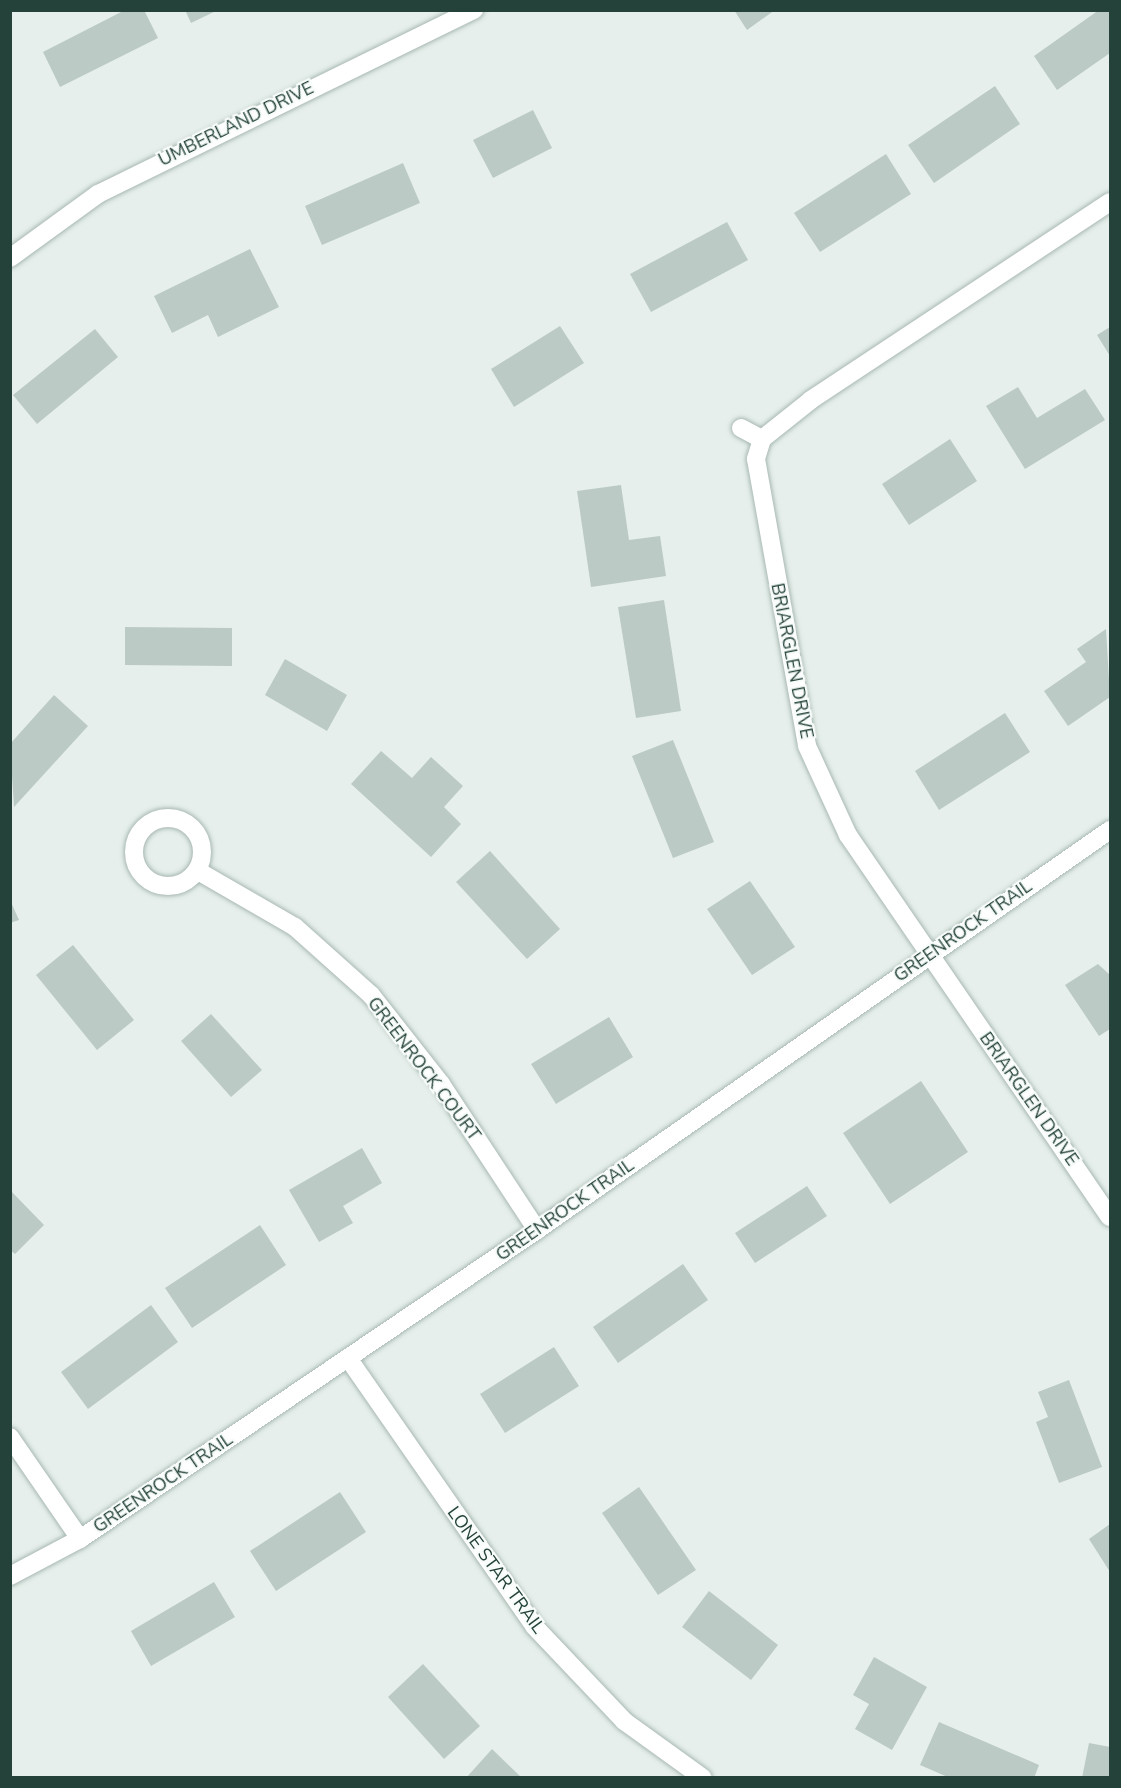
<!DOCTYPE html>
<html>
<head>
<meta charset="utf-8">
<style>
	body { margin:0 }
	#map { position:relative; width:1121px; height:1788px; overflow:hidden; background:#e6efeb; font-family:"Nunito Sans",sans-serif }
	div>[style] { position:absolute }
	.building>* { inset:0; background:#bbcac4 }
	.roads { filter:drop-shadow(0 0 2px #a8b8b2) drop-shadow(0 0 2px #a8b8b2) }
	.street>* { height:18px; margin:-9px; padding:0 9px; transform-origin:9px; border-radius:9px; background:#fff }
	.street>.ring { margin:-9px; padding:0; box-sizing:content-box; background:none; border:18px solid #fff; border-radius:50% }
	span { translate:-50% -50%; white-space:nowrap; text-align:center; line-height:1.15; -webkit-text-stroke:4.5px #f7fbf9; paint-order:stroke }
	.street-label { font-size:18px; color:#24423a }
	.frame { position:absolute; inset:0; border:12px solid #24423a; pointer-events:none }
</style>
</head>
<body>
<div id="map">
	<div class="building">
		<i style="clip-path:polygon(125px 10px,144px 10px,158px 38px,60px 87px,43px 52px)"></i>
		<i style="clip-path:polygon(185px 10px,218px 10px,191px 23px)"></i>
		<i style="clip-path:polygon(734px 10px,775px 10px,747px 30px)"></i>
		<i style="clip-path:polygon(1099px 10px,1110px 10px,1110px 53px,1057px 90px,1034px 56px)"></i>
		<i style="clip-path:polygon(995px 86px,1020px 124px,934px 183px,908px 145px)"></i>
		<i style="clip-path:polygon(533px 110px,552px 148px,493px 178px,473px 140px)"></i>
		<i style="clip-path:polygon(886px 154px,911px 194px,820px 252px,794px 213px)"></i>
		<i style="clip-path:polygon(403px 163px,420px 203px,322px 245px,305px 206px)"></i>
		<i style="clip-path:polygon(727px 222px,748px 260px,651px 312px,630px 274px)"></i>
		<i style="clip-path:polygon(250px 249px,279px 307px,218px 337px,208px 315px,172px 333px,154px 296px)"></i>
		<i style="clip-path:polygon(560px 326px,584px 363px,514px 407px,491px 369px)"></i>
		<i style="clip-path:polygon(1110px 327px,1110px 356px,1097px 335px)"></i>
		<i style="clip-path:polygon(95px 329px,118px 357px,37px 424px,13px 395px)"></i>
		<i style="clip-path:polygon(1018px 387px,1037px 418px,1085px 389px,1105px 420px,1025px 469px,986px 406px)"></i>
		<i style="clip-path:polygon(950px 439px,977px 481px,909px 525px,882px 484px)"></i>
		<i style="clip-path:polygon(621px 485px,629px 540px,660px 536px,666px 576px,591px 587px,577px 491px)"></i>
		<i style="clip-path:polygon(664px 600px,681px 711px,636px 718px,618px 607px)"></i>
		<i style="clip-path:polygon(125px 627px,232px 628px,232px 666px,125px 665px)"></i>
		<i style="clip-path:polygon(1106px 629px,1110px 697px,1068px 726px,1044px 691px,1086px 662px,1077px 649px)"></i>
		<i style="clip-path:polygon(285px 659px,347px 695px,327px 731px,265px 695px)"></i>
		<i style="clip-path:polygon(54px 695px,88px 726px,14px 807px,10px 744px)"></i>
		<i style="clip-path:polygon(1005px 713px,1030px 752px,939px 810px,915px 771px)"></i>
		<i style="clip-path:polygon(673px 740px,714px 842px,673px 858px,632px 756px)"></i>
		<i style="clip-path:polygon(381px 751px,412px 778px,431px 757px,463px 786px,444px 807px,461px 824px,431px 857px,351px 784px)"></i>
		<i style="clip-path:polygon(490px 851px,560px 929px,527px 959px,456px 882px)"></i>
		<i style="clip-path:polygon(750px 881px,795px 947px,752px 975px,707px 909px)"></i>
		<i style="clip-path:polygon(10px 900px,19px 920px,10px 923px)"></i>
		<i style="clip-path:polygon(73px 945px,134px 1020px,97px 1050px,36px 975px)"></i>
		<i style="clip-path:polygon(1098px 964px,1110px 975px,1110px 1029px,1099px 1036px,1065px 985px)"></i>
		<i style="clip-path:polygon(211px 1014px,262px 1070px,231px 1097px,181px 1041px)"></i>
		<i style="clip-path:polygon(609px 1017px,633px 1057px,556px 1104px,531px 1064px)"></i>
		<i style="clip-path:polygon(921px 1081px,968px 1152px,890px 1204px,843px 1133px)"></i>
		<i style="clip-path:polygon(362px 1148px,382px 1183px,343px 1206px,353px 1223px,319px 1242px,289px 1190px)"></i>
		<i style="clip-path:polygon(807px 1186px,827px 1216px,755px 1263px,735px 1233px)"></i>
		<i style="clip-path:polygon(10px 1190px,44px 1225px,15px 1254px,10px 1250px)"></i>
		<i style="clip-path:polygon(260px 1225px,286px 1265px,192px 1328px,165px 1288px)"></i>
		<i style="clip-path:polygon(683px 1264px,708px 1300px,618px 1363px,593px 1327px)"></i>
		<i style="clip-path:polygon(151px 1305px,178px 1342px,88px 1409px,61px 1372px)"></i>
		<i style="clip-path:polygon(554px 1347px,579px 1386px,505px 1433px,480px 1394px)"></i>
		<i style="clip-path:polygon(1069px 1380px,1102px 1467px,1059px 1483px,1036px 1422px,1048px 1417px,1038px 1392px)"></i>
		<i style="clip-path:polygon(639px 1487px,696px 1570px,658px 1595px,602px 1513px)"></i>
		<i style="clip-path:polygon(340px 1492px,366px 1532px,276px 1591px,250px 1551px)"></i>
		<i style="clip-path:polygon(1110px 1524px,1110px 1572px,1089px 1539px)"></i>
		<i style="clip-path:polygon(214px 1582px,235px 1617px,151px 1666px,131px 1631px)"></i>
		<i style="clip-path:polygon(709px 1591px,778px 1645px,751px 1680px,682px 1627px)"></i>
		<i style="clip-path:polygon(874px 1657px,927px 1687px,892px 1750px,855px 1729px,869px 1704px,853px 1695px)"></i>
		<i style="clip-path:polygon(423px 1664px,480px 1726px,444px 1759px,388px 1697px)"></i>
		<i style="clip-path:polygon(939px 1722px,1039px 1765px,1034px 1778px,950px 1778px,920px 1765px)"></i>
		<i style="clip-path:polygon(1089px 1743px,1110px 1747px,1110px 1778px,1082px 1778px)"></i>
		<i style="clip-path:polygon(492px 1749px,522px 1778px,466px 1778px)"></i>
	</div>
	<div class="roads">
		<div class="street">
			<i style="left:1110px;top:202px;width:359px;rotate:146.5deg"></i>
			<i style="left:811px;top:400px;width:63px;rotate:141.5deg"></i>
			<i style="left:762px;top:439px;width:21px;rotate:107deg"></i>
			<i style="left:756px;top:459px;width:291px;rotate:79.9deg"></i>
			<i style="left:807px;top:746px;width:98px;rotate:65.3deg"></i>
			<i style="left:848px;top:835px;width:463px;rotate:55.6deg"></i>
			<i style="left:10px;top:258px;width:109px;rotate:-36deg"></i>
			<i style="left:98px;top:194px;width:419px;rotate:-26.1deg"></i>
			<i style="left:741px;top:428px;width:24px;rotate:28deg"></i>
			<i class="ring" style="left:134px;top:818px;width:50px;height:50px"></i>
			<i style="left:198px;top:871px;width:112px;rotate:30deg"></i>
			<i style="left:295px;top:927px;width:102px;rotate:41.8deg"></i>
			<i style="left:371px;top:995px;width:113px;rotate:51.8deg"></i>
			<i style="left:441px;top:1084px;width:175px;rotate:56.7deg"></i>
			<i style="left:348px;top:1358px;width:326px;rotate:55.2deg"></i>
			<i style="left:534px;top:1626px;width:131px;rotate:46.5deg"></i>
			<i style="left:624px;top:1721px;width:97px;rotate:35.8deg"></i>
			<i style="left:10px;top:1437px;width:124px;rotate:55.5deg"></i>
			<i style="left:10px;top:1576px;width:79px;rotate:-27.9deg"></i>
			<i style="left:80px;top:1539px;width:552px;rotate:-34.06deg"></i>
			<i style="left:537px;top:1230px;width:699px;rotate:-34.92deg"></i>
		</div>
	</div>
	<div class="street-label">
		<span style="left:236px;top:124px;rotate:-26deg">UMBERLAND DRIVE</span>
		<span style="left:792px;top:661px;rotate:79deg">BRIARGLEN DRIVE</span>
		<span style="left:963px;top:931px;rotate:-35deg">GREENROCK TRAIL</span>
		<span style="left:424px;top:1069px;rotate:53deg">GREENROCK COURT</span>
		<span style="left:1029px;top:1099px;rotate:55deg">BRIARGLEN DRIVE</span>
		<span style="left:565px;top:1210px;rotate:-35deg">GREENROCK TRAIL</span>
		<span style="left:163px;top:1483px;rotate:-34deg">GREENROCK TRAIL</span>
		<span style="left:496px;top:1570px;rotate:54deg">LONE STAR TRAIL</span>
	</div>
	<div class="frame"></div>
</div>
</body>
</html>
